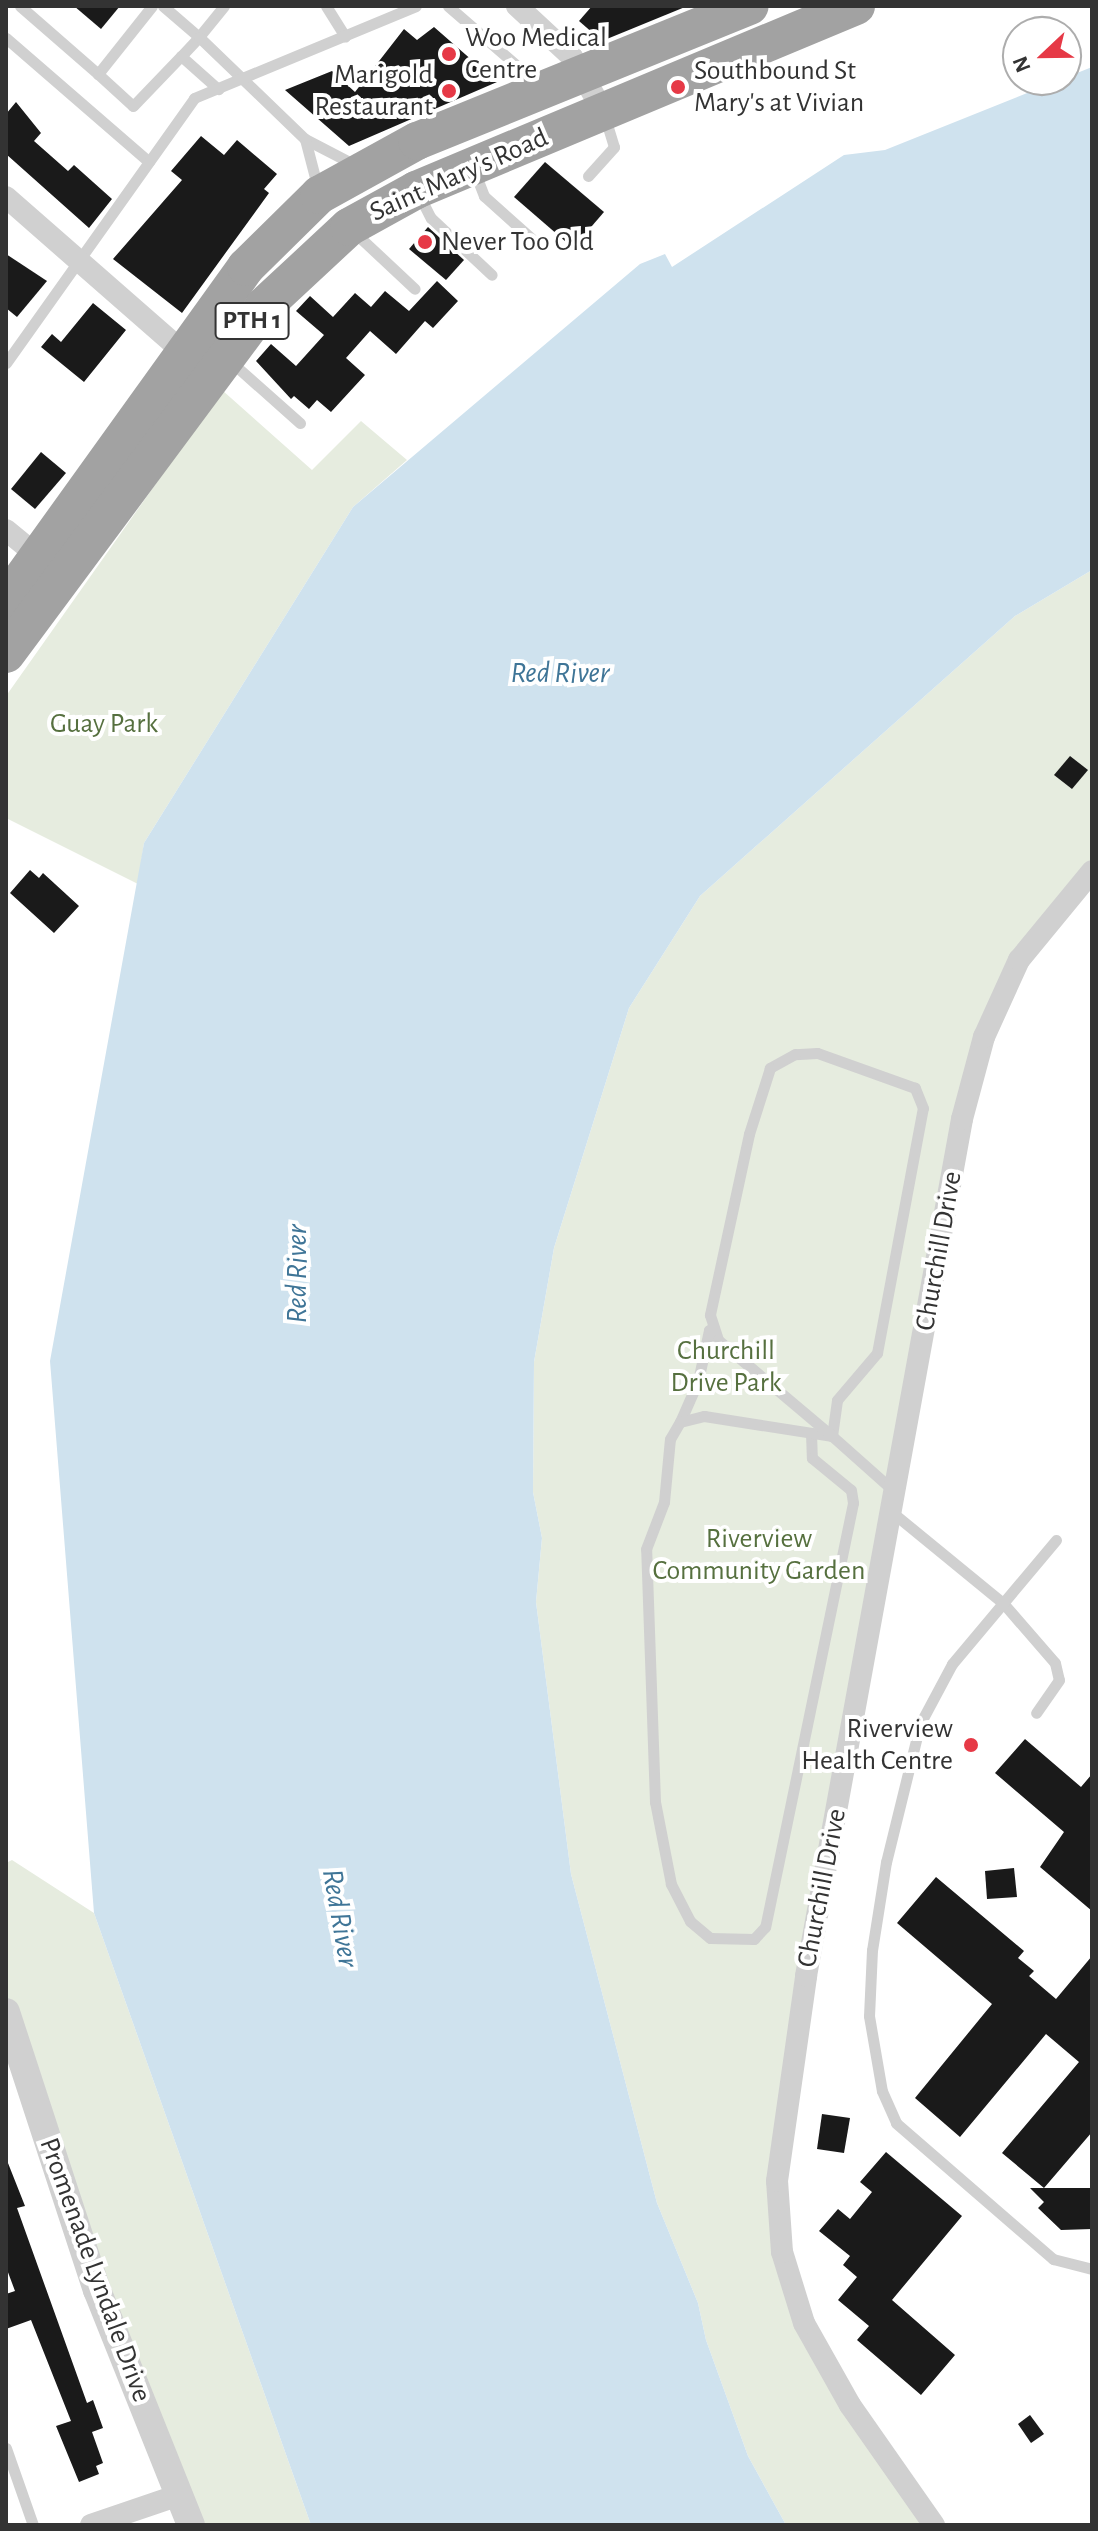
<!DOCTYPE html>
<html>
<head>
<meta charset="utf-8">
<style>
	body { margin:0 }
	#map { position:relative; width:1098px; height:2531px; overflow:hidden; background:#fff; font-family:"Alegreya Sans",sans-serif }
	div>[style] { position:absolute }
	.green>* { inset:0; background:#e6ecdf }
	.water>* { inset:0; background:#cfe2ee }
	.building>* { inset:0; background:#1a1a1a }
	.service>* { height:11px; margin:-5.5px; padding:0 5.5px; transform-origin:5.5px; border-radius:5.5px; background:#d0d0d0 }
	.minor>* { height:22px; margin:-11px; padding:0 11px; transform-origin:11px; border-radius:11px; background:#d0d0d0 }
	.tertiary>* { height:28px; margin:-14px; padding:0 14px; transform-origin:14px; border-radius:14px; background:#d0d0d0 }
	.trunk>* { height:38px; margin:-19px; padding:0 19px; transform-origin:19px; border-radius:19px; background:#a2a2a2 }
	.dots>* { width:22px; height:22px; translate:-50% -50%; box-sizing:border-box; border:4px solid #fff; border-radius:50% }
	span { translate:-50% -50%; white-space:nowrap; text-align:center; line-height:1.15; -webkit-text-stroke:8px #fff; paint-order:stroke }
	.shield-label span { padding:2px 6px; background:#fff; border:2px solid; border-radius:6px; -webkit-text-stroke-width:0 }
	.shield-label { font-size:26px; color:#333; font-weight:700 }
	.poi-label { font-size:28px; color:#333 }
	.left { translate:0 -50%; text-align:left }
	.right { translate:-100% -50%; text-align:right }
	.street-label { font-size:28px; color:#333 }
	.park-label { font-size:28px; color:#56703f }
	.water-label { font-size:30px; color:#3f7597; font-style:italic }
	.frame { position:absolute; inset:0; border:8px solid #333; pointer-events:none }
	.north { position:absolute; left:1002px; top:16px; width:80px; height:80px; box-sizing:border-box; background:#fff; border:2px solid #adadad; border-radius:50%; rotate:248deg; font-size:22px; font-weight:700; line-height:32px; text-align:center; color:#333 }
	.north::after { content:''; display:block; margin:auto; width:28px; height:36px; background:#e63946; clip-path:polygon(50% 0,100% 100%,50% 72%,0 100%) }
</style>
</head>
<body>
<div id="map">
	<div class="green">
		<i style="clip-path:polygon(222px 390px,312px 470px,361px 421px,407px 460px,353px 507px,144px 843px,138px 884px,6px 818px,6px 696px)"></i>
		<i style="clip-path:polygon(1092px 570px,1092px 871px,1079px 883px,984px 1037px,783px 2122px,791px 2287px,934px 2525px,786px 2525px,748px 2456px,706px 2340px,698px 2303px,657px 2203px,571px 1874px,536px 1602px,542px 1538px,533px 1492px,534px 1362px,554px 1248px,629px 1008px,700px 896px,1015px 616px)"></i>
		<i style="clip-path:polygon(12px 1860px,94px 1913px,311px 2525px,191px 2525px,6px 2011px,6px 1863px)"></i>
	</div>
	<div class="water">
		<i style="clip-path:polygon(1092px 67px,1092px 570px,1015px 616px,700px 896px,629px 1008px,554px 1248px,534px 1362px,533px 1492px,542px 1538px,536px 1602px,571px 1874px,657px 2203px,698px 2303px,706px 2340px,748px 2456px,786px 2525px,311px 2525px,94px 1913px,50px 1361px,144px 843px,353px 507px,640px 264px,665px 254px,672px 267px,844px 155px,885px 150px)"></i>
	</div>
	<div class="building">
		<i style="clip-path:polygon(74px 6px,120px 6px,101px 29px)"></i>
		<i style="clip-path:polygon(592px 6px,685px 6px,685px 7px,602px 41px,579px 21px)"></i>
		<i style="clip-path:polygon(434px 27px,497px 82px,349px 146px,285px 90px,332px 71px,355px 92px,404px 29px,417px 40px)"></i>
		<i style="clip-path:polygon(16px 102px,41px 133px,34px 141px,68px 171px,74px 165px,112px 199px,89px 228px,6px 154px,6px 114px)"></i>
		<i style="clip-path:polygon(201px 136px,224px 155px,237px 140px,277px 174px,264px 189px,269px 193px,182px 313px,113px 259px,182px 180px,171px 171px)"></i>
		<i style="clip-path:polygon(545px 162px,604px 212px,573px 248px,514px 197px)"></i>
		<i style="clip-path:polygon(428px 227px,464px 260px,446px 280px,409px 249px)"></i>
		<i style="clip-path:polygon(6px 254px,47px 281px,17px 317px,6px 308px)"></i>
		<i style="clip-path:polygon(437px 281px,458px 301px,433px 328px,425px 321px,396px 354px,370px 331px,346px 358px,365px 375px,331px 412px,317px 400px,309px 409px,294px 396px,291px 399px,256px 361px,271px 344px,296px 366px,324px 335px,296px 311px,310px 296px,333px 317px,355px 293px,371px 307px,385px 291px,409px 311px)"></i>
		<i style="clip-path:polygon(93px 303px,126px 330px,84px 382px,41px 347px,52px 334px,61px 342px)"></i>
		<i style="clip-path:polygon(41px 452px,66px 473px,35px 509px,11px 489px)"></i>
		<i style="clip-path:polygon(1070px 756px,1088px 770px,1072px 789px,1054px 775px)"></i>
		<i style="clip-path:polygon(30px 870px,39px 878px,43px 873px,79px 906px,54px 933px,10px 893px)"></i>
		<i style="clip-path:polygon(1025px 1739px,1081px 1787px,1092px 1774px,1092px 1911px,1040px 1867px,1064px 1832px,995px 1773px)"></i>
		<i style="clip-path:polygon(1014px 1868px,1017px 1897px,987px 1899px,985px 1871px)"></i>
		<i style="clip-path:polygon(936px 1877px,1024px 1951px,1018px 1958px,1034px 1971px,1029px 1976px,1056px 1999px,1092px 1956px,1092px 2132px,1044px 2188px,1092px 2188px,1092px 2229px,1061px 2230px,1038px 2208px,1044px 2202px,1030px 2188px,1044px 2188px,1002px 2153px,1079px 2062px,1046px 2034px,960px 2137px,915px 2098px,992px 2004px,897px 1923px)"></i>
		<i style="clip-path:polygon(822px 2114px,850px 2118px,844px 2153px,817px 2149px)"></i>
		<i style="clip-path:polygon(886px 2152px,962px 2216px,892px 2300px,955px 2355px,921px 2395px,857px 2340px,869px 2326px,838px 2300px,857px 2277px,843px 2265px,850px 2256px,819px 2231px,838px 2209px,850px 2219px,872px 2192px,860px 2182px)"></i>
		<i style="clip-path:polygon(6px 2158px,25px 2206px,17px 2208px,87px 2403px,93px 2400px,103px 2428px,92px 2432px,103px 2463px,96px 2466px,99px 2474px,79px 2482px,56px 2426px,71px 2421px,31px 2320px,6px 2329px,6px 2294px,15px 2291px,6px 2267px)"></i>
		<i style="clip-path:polygon(1030px 2415px,1044px 2434px,1031px 2443px,1018px 2424px)"></i>
	</div>
	<div class="service">
		<i style="left:20px;top:6px;width:103px;rotate:41.1deg"></i>
		<i style="left:152px;top:6px;width:87px;rotate:128.5deg"></i>
		<i style="left:98px;top:74px;width:47px;rotate:42.4deg"></i>
		<i style="left:133px;top:106px;width:69px;rotate:-46.2deg"></i>
		<i style="left:181px;top:56px;width:50px;rotate:41.7deg"></i>
		<i style="left:163px;top:6px;width:48px;rotate:40.7deg"></i>
		<i style="left:199px;top:37px;width:26px;rotate:133deg"></i>
		<i style="left:224px;top:6px;width:40px;rotate:129deg"></i>
		<i style="left:199px;top:37px;width:147px;rotate:43.9deg"></i>
		<i style="left:305px;top:139px;width:59px;rotate:27.4deg"></i>
		<i style="left:326px;top:6px;width:36px;rotate:58deg"></i>
		<i style="left:448px;top:6px;width:90px;rotate:40.9deg"></i>
		<i style="left:6px;top:38px;width:189px;rotate:40.9deg"></i>
		<i style="left:305px;top:139px;width:52px;rotate:75.4deg"></i>
		<i style="left:474px;top:170px;width:28px;rotate:69deg"></i>
		<i style="left:484px;top:196px;width:76px;rotate:41.8deg"></i>
		<i style="left:588px;top:176px;width:39px;rotate:-48deg"></i>
		<i style="left:614px;top:147px;width:34px;rotate:-107deg"></i>
		<i style="left:418px;top:193px;width:28px;rotate:63deg"></i>
		<i style="left:431px;top:218px;width:83px;rotate:43.1deg"></i>
		<i style="left:354px;top:232px;width:83px;rotate:43.1deg"></i>
		<i style="left:229px;top:360px;width:95px;rotate:41.6deg"></i>
		<i style="left:6px;top:363px;width:325px;rotate:-54.6deg"></i>
		<i style="left:194px;top:98px;width:240px;rotate:-22.5deg"></i>
		<i style="left:680px;top:1422px;width:45px;rotate:-66.3deg"></i>
		<i style="left:698px;top:1381px;width:52px;rotate:-77.8deg"></i>
		<i style="left:709px;top:1330px;width:5px;rotate:-22deg"></i>
		<i style="left:811px;top:1433px;width:25px;rotate:88deg"></i>
		<i style="left:812px;top:1458px;width:50px;rotate:39.4deg"></i>
		<i style="left:851px;top:1490px;width:13px;rotate:81deg"></i>
		<i style="left:853px;top:1503px;width:433px;rotate:101.7deg"></i>
		<i style="left:765px;top:1927px;width:16px;rotate:133deg"></i>
		<i style="left:754px;top:1939px;width:44px;rotate:-178.7deg"></i>
		<i style="left:710px;top:1938px;width:26px;rotate:-140deg"></i>
		<i style="left:690px;top:1921px;width:42px;rotate:-117.2deg"></i>
		<i style="left:671px;top:1884px;width:84px;rotate:-101deg"></i>
		<i style="left:655px;top:1802px;width:253px;rotate:-92deg"></i>
		<i style="left:646px;top:1549px;width:50px;rotate:-69deg"></i>
		<i style="left:664px;top:1502px;width:63px;rotate:-84.6deg"></i>
		<i style="left:670px;top:1439px;width:20px;rotate:-60deg"></i>
		<i style="left:680px;top:1422px;width:25px;rotate:-14deg"></i>
		<i style="left:704px;top:1416px;width:130px;rotate:8.9deg"></i>
		<i style="left:832px;top:1436px;width:36px;rotate:-82deg"></i>
		<i style="left:837px;top:1400px;width:62px;rotate:-49.6deg"></i>
		<i style="left:877px;top:1353px;width:249px;rotate:-79.4deg"></i>
		<i style="left:923px;top:1108px;width:22px;rotate:-112deg"></i>
		<i style="left:915px;top:1088px;width:104px;rotate:-160.3deg"></i>
		<i style="left:817px;top:1053px;width:22px;rotate:177deg"></i>
		<i style="left:795px;top:1054px;width:29px;rotate:151deg"></i>
		<i style="left:770px;top:1068px;width:69px;rotate:107.7deg"></i>
		<i style="left:749px;top:1134px;width:185px;rotate:102.2deg"></i>
		<i style="left:710px;top:1315px;width:26px;rotate:72deg"></i>
		<i style="left:718px;top:1340px;width:149px;rotate:40.1deg"></i>
		<i style="left:832px;top:1436px;width:86px;rotate:41.7deg"></i>
		<i style="left:893px;top:1513px;width:142px;rotate:39.3deg"></i>
		<i style="left:1003px;top:1603px;width:79px;rotate:49.1deg"></i>
		<i style="left:1055px;top:1663px;width:17px;rotate:77deg"></i>
		<i style="left:1059px;top:1680px;width:40px;rotate:124.9deg"></i>
		<i style="left:1056px;top:1540px;width:162px;rotate:130deg"></i>
		<i style="left:952px;top:1664px;width:68px;rotate:118.1deg"></i>
		<i style="left:920px;top:1724px;width:142px;rotate:103.8deg"></i>
		<i style="left:886px;top:1862px;width:89px;rotate:99deg"></i>
		<i style="left:872px;top:1950px;width:66px;rotate:92.6deg"></i>
		<i style="left:869px;top:2016px;width:76px;rotate:80.2deg"></i>
		<i style="left:882px;top:2091px;width:35px;rotate:66deg"></i>
		<i style="left:896px;top:2123px;width:208px;rotate:40.9deg"></i>
		<i style="left:1053px;top:2259px;width:40px;rotate:14.4deg"></i>
		<i style="left:6px;top:2448px;width:82px;rotate:70.7deg"></i>
	</div>
	<div class="minor">
		<i style="left:517px;top:6px;width:75px;rotate:42.8deg"></i>
		<i style="left:572px;top:57px;width:62px;rotate:60.1deg"></i>
		<i style="left:6px;top:197px;width:246px;rotate:41.2deg"></i>
		<i style="left:6px;top:530px;width:50px;rotate:39.4deg"></i>
		<i style="left:91px;top:2525px;width:93px;rotate:-18.8deg"></i>
		<i style="left:934px;top:2525px;width:146px;rotate:-125deg"></i>
		<i style="left:850px;top:2405px;width:94px;rotate:-119.3deg"></i>
		<i style="left:804px;top:2323px;width:74px;rotate:-107.2deg"></i>
		<i style="left:782px;top:2252px;width:71px;rotate:-94deg"></i>
		<i style="left:777px;top:2181px;width:207px;rotate:-81.9deg"></i>
		<i style="left:806px;top:1976px;width:871px;rotate:-79.68deg"></i>
		<i style="left:962px;top:1119px;width:85px;rotate:-75deg"></i>
		<i style="left:984px;top:1037px;width:85px;rotate:-65.6deg"></i>
		<i style="left:1019px;top:960px;width:115px;rotate:-50.6deg"></i>
	</div>
	<div class="tertiary">
		<i style="left:6px;top:2012px;width:293px;rotate:71.9deg"></i>
		<i style="left:97px;top:2290px;width:253px;rotate:68.2deg"></i>
	</div>
	<div class="trunk">
		<i style="left:6px;top:601px;width:411px;rotate:-54.3deg"></i>
		<i style="left:246px;top:267px;width:103px;rotate:-44.6deg"></i>
		<i style="left:319px;top:195px;width:112px;rotate:-28.9deg"></i>
		<i style="left:417px;top:141px;width:359px;rotate:-22.1deg"></i>
		<i style="left:6px;top:654px;width:433px;rotate:-53.4deg"></i>
		<i style="left:264px;top:306px;width:116px;rotate:-42.9deg"></i>
		<i style="left:349px;top:227px;width:77px;rotate:-28.9deg"></i>
		<i style="left:416px;top:190px;width:477px;rotate:-22.7deg"></i>
	</div>
	<div class="dots">
		<i style="left:449px;top:54px;background:#e63946"></i>
		<i style="left:678px;top:87px;background:#e63946"></i>
		<i style="left:449px;top:91px;background:#e63946"></i>
		<i style="left:425px;top:242px;background:#e63946"></i>
		<i style="left:971px;top:1745px;background:#e63946"></i>
	</div>
	<div class="shield-label">
		<span style="left:252px;top:321px">PTH 1</span>
	</div>
	<div class="poi-label">
		<span class="left" style="left:465px;top:54px">Woo Medical<br>Centre</span>
		<span class="left" style="left:694px;top:87px">Southbound St<br>Mary's at Vivian</span>
		<span class="right" style="left:433px;top:91px">Marigold<br>Restaurant</span>
		<span class="left" style="left:441px;top:242px">Never Too Old</span>
		<span class="right" style="left:953px;top:1745px">Riverview<br>Health Centre</span>
	</div>
	<div class="street-label">
		<span style="left:459px;top:175px;rotate:-24deg">Saint Mary's Road</span>
		<span style="left:939px;top:1251px;rotate:-80deg">Churchill Drive</span>
		<span style="left:822px;top:1888px;rotate:-79deg">Churchill Drive</span>
		<span style="left:95px;top:2270px;rotate:70deg">Promenade Lyndale Drive</span>
	</div>
	<div class="park-label">
		<span style="left:104px;top:724px">Guay Park</span>
		<span style="left:726px;top:1367px">Churchill<br>Drive Park</span>
		<span style="left:759px;top:1555px">Riverview<br>Community Garden</span>
	</div>
	<div class="water-label">
		<span style="left:560px;top:673px">Red River</span>
		<span style="left:297px;top:1274px;rotate:-90deg">Red River</span>
		<span style="left:340px;top:1918px;rotate:80deg">Red River</span>
	</div>
	<div class="frame"></div>
	<div class="north">N</div>
</div>
</body>
</html>
